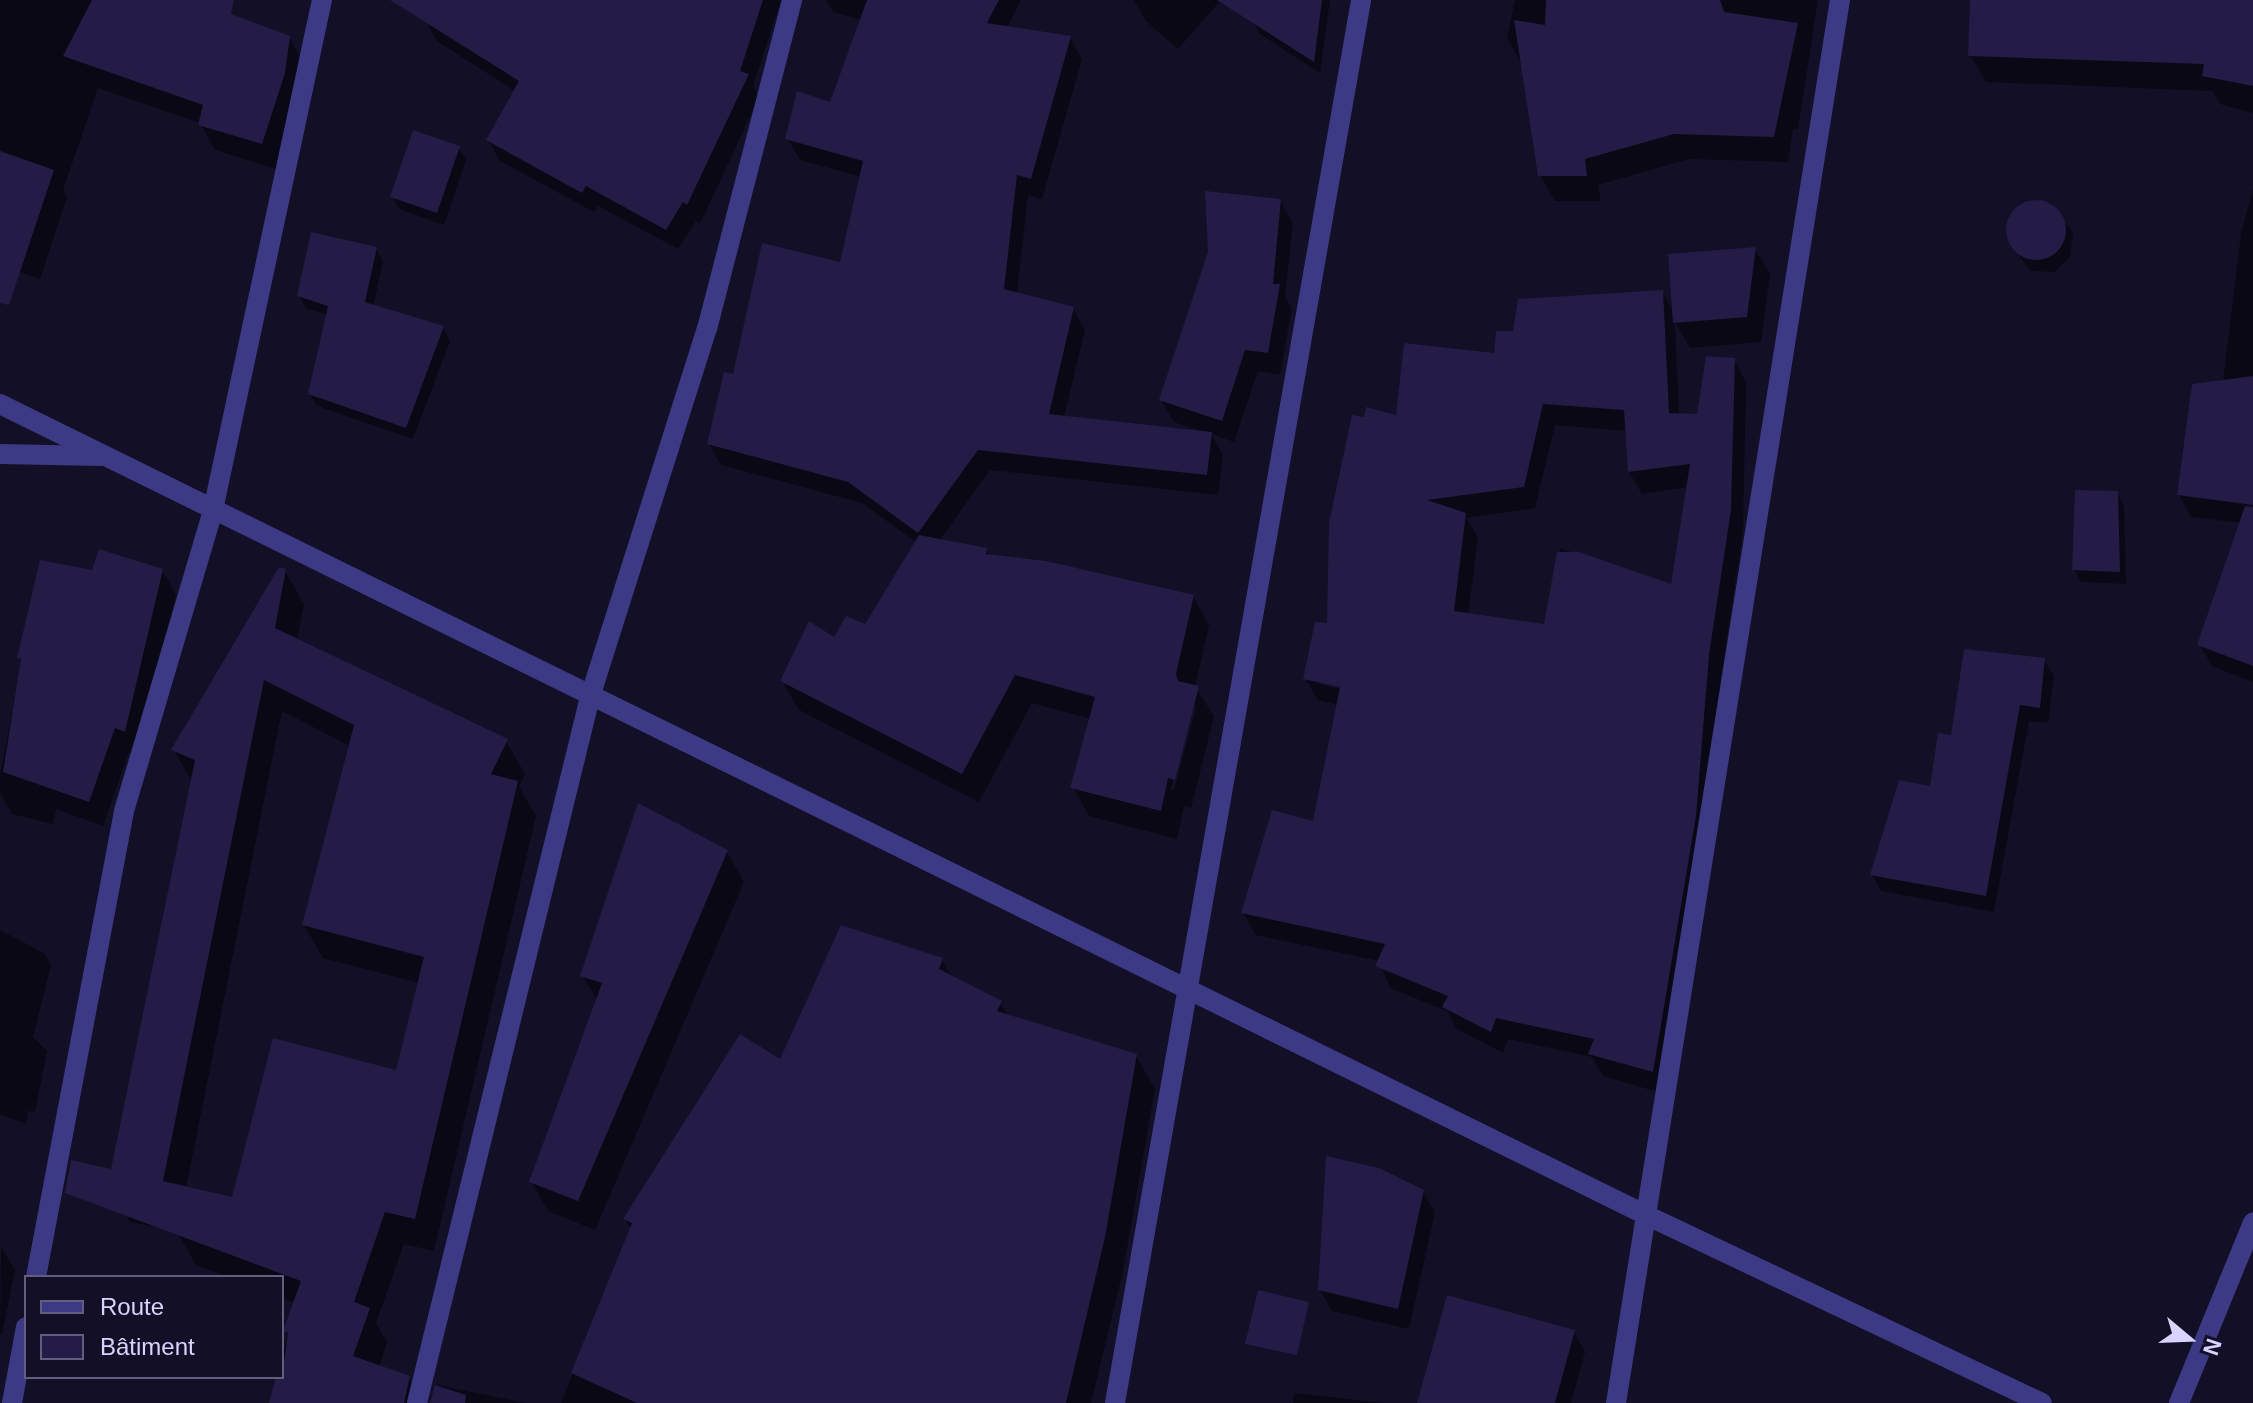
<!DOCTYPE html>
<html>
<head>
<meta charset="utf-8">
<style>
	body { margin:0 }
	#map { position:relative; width:2253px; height:1403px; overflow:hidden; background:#130f26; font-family:Arial,sans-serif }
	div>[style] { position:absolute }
	.shadow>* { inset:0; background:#0007 }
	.building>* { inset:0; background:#241b47 }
	.round { border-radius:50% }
	.minor>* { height:20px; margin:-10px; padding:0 10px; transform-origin:10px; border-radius:10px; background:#3d3a85 }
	span { translate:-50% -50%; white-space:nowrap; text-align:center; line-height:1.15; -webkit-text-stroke:6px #130f26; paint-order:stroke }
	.legend { position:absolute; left:24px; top:1275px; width:260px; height:104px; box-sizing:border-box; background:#130f26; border:2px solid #625e7d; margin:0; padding:10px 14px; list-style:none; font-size:24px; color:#d9d4ff }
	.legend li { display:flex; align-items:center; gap:16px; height:40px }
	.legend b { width:40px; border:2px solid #625e7d }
	.north { position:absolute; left:2149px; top:1299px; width:80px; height:80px; -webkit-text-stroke:6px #130f26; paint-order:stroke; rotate:109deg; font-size:22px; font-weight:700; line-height:32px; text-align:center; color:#d9d4ff }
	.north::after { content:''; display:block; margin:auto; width:28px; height:36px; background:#d9d4ff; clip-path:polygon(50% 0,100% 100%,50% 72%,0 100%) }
</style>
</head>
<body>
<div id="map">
	<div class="shadow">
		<i style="clip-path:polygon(0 0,187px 0,289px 37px,304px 64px,276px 169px,215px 150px,200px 123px,98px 88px,63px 190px,67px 197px,40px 279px,0 266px)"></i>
		<i style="clip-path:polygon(437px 0,781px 0,753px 86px,759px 97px,700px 224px,696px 221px,678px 249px,598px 206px,594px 212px,500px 161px,488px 140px,515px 91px,437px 41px,425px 20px)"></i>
		<i style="clip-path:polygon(evenodd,826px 0,1021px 0,1007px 28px,1070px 38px,1082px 59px,1042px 199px,1028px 195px,1017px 294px,1073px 309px,1085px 330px,1064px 417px,1201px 431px,1174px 422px,1161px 400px,1280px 201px,1293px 223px,1285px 297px,1292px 308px,1280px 375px,1258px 371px,1234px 442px,1211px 434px,1223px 455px,1218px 495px,990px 470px,939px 541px,986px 549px,990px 557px,1193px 596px,1209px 625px,1195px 687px,1214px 716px,1191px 808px,1184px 806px,1177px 839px,1089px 816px,1073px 787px,1091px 719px,1032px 703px,979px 802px,799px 710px,782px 681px,835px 640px,866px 627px,917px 543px,862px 503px,721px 465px,709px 444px,734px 377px,841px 264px,862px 177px,800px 160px,788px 139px,831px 104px,862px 20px,833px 12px,826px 0,1193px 703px,1196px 707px,1174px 790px,1171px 789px,1193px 703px)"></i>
		<i style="clip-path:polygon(1134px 0,1221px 0,1178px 49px,1145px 20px)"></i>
		<i style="clip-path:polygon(1262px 0,1330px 0,1320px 73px,1260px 34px,1253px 21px)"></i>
		<i style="clip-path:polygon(1515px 0,1818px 0,1798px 129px,1793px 129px,1788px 162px,1689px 159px,1598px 185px,1601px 201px,1555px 201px,1540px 175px,1522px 64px,1507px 38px)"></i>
		<i style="clip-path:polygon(1973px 0,2253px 0,2253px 113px,2220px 104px,2213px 91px,1986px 82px,1970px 55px)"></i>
		<i style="clip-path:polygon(458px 147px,466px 160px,444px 225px,399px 209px,392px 197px)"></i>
		<i style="clip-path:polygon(2253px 189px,2253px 682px,2212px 666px,2200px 645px,2242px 523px,2191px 517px,2179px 495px,2223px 382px,2241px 234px)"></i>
		<i style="clip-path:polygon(2031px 200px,2050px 203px,2073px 233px,2070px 257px,2054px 272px,2030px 271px,2009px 241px,2010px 216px)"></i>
		<i style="clip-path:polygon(376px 249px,383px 261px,373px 307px,443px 328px,450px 341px,413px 439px,317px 406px,310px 394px,328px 315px,306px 308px,299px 295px)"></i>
		<i style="clip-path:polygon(evenodd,1755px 249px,1770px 274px,1761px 342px,1690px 348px,1675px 322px,1679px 415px,1699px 416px,1734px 360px,1746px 382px,1743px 531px,1721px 678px,1708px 839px,1665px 1094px,1603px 1076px,1592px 1057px,1508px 1039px,1503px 1053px,1457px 1029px,1447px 1011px,1390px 988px,1379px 961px,1256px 935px,1243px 913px,1314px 824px,1338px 705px,1318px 700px,1305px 678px,1329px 625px,1398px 417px,1495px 355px,1514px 332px,1662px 292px,1675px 314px,1755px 249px,1555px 425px,1627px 431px,1629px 472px,1642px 494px,1688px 487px,1673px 587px,1560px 548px,1545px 626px,1468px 615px,1478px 537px,1466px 518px,1535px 508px,1555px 425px,1755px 249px,1319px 680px,1350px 687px,1349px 691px,1319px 684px,1319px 680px)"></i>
		<i style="clip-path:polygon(2117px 493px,2124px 506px,2126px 584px,2081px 582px,2074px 569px)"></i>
		<i style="clip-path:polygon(162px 570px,176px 595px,139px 756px,129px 752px,103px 826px,56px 809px,53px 824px,12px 814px,0 793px,0 775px,22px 664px,19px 658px,93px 572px)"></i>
		<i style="clip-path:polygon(evenodd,285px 571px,304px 604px,297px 640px,506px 741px,525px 774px,519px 787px,536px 816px,434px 1251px,404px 1244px,376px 1323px,387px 1342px,379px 1367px,409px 1378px,423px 1403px,272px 1403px,295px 1303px,282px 1298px,282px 1277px,228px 1277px,196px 1265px,177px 1231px,130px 1222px,111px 1189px,193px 784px,174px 750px,285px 571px,282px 711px,350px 746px,304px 925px,323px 958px,419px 983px,398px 1073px,233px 1199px,186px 1188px,282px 711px)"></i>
		<i style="clip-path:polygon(2044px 660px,2054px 676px,2048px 723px,2029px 721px,1994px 912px,1881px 891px,1872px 875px,1931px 788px,1953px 738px)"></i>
		<i style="clip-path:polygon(727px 852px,744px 882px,595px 1230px,548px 1211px,531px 1181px,598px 1002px,583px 976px)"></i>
		<i style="clip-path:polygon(0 930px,44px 953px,51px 965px,33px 1037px,47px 1051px,35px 1112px,28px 1111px,26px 1124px,0 1114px)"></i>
		<i style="clip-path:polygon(941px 959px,952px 978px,1000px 1003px,1009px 1017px,1136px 1056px,1155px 1089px,1123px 1271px,1091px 1403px,561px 1403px,631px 1230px,625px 1219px,781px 1062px)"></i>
		<i style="clip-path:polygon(1423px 1192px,1435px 1212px,1409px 1329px,1332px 1311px,1320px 1290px)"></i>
		<i style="clip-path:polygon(1px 1246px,15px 1270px,2px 1334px,0 1334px)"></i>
		<i style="clip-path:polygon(1574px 1332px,1585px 1352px,1571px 1403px,1419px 1403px)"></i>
		<i style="clip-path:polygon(437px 1385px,526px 1403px,431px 1403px)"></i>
		<i style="clip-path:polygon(1294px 1393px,1384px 1403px,1293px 1403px)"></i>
	</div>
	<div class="building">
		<i style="clip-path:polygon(92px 0,234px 0,231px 14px,290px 36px,285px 73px,262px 144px,198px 125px,203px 105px,63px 56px)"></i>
		<i style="clip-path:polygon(390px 0,763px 0,740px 71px,749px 74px,687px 205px,683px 202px,666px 230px,586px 186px,582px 193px,486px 140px,519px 81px)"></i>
		<i style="clip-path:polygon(867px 0,999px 0,987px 23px,1071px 36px,1031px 179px,1017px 175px,1004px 289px,1074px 307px,1049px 414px,1212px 432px,1207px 475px,978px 450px,918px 533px,848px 482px,707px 444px,724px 372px,733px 374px,762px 243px,840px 262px,863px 161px,785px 139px,797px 91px,830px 102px)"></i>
		<i style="clip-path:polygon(1217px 0,1322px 0,1314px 62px)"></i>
		<i style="clip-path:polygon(1546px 0,1720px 0,1724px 12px,1798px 23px,1774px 137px,1674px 134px,1585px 159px,1587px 176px,1538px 176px,1514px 20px,1545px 25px)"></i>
		<i style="clip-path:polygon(1970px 0,2253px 0,2253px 86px,2202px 76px,2204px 64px,1968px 56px)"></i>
		<i style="clip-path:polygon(413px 130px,460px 146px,437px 213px,390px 197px)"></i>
		<i style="clip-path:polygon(0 151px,54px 170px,9px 305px,0 303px)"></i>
		<i style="clip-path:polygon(1205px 191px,1281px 199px,1273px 284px,1280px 284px,1268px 353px,1245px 350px,1222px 421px,1159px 400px,1208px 252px)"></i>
		<i class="round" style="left:2006px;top:200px;width:60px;height:60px"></i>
		<i style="clip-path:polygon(311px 232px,377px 247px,365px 302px,444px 326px,406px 428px,308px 394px,328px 306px,297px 296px)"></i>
		<i style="clip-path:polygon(1756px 247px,1747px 317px,1673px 323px,1668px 254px)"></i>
		<i style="clip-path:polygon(evenodd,1663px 290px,1669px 413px,1697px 414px,1706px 356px,1735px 358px,1731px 510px,1709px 655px,1696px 816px,1653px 1072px,1588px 1054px,1594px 1039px,1496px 1018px,1491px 1032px,1442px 1007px,1448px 996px,1375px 966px,1385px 944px,1241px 913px,1272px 810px,1313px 821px,1340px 687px,1303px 679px,1315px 622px,1327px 623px,1329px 523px,1352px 415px,1364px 417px,1366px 407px,1396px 415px,1404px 343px,1494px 353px,1496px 331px,1513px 331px,1518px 299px,1663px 290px,1543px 404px,1624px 410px,1628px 472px,1690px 464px,1671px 584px,1579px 552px,1557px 552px,1544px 624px,1454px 611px,1466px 513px,1427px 500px,1524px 487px,1543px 404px)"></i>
		<i style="clip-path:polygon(2253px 376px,2253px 505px,2177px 495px,2192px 384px)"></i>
		<i style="clip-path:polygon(2075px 490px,2118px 491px,2120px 572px,2072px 570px)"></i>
		<i style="clip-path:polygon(2245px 506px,2253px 507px,2253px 666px,2197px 645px)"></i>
		<i style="clip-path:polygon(919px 535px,987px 548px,986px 554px,1046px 561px,1194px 595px,1176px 674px,1178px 681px,1199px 686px,1175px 780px,1168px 778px,1161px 811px,1070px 788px,1095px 697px,1015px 675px,962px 774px,780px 681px,809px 621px,834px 637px,846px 616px,865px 624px)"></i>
		<i style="clip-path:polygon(99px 549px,163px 569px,125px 732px,115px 728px,89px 802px,3px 772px,21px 659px,17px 658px,40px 560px,92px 570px)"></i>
		<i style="clip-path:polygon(evenodd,279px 567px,286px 569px,275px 628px,508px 739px,491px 774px,518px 781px,415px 1219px,385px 1212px,354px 1302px,370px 1308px,353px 1356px,410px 1376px,404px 1403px,269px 1403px,276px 1377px,282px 1377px,288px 1333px,283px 1331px,301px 1281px,65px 1193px,71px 1160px,111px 1169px,195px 760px,171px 750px,279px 567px,264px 680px,354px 725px,302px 925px,424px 957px,396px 1070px,273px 1038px,232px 1197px,163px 1181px,264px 680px)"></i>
		<i style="clip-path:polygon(1964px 649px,2045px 658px,2040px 708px,2020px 705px,1986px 896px,1870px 875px,1899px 780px,1930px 786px,1938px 733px,1951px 735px)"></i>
		<i style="clip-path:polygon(638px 803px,728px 850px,578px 1201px,529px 1182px,602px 983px,580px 976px)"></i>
		<i style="clip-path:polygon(841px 925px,943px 958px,939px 969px,1002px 1001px,997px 1011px,1137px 1054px,1105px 1237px,1066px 1403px,637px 1403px,571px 1373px,632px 1223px,623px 1219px,740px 1034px,780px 1059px)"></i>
		<i style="clip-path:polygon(1326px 1156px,1379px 1168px,1424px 1190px,1398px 1309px,1318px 1290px)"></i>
		<i style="clip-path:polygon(1258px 1290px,1309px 1302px,1297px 1355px,1245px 1344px)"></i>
		<i style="clip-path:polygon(1447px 1295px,1575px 1330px,1555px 1403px,1417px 1403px)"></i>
		<i style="clip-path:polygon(435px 1385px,466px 1395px,465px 1403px,430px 1403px)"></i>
	</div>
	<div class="minor">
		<i style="left:0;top:404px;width:1835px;rotate:26.23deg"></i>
		<i style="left:1646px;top:1215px;width:438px;rotate:25.4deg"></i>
		<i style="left:0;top:454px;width:100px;rotate:1.1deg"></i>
		<i style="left:36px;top:1277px;width:474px;rotate:-79.3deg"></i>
		<i style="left:124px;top:811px;width:314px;rotate:-73.5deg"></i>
		<i style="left:213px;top:510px;width:522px;rotate:-77.94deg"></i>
		<i style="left:12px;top:1403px;width:77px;rotate:-79.6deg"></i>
		<i style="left:417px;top:1403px;width:727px;rotate:-76.23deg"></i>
		<i style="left:590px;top:697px;width:386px;rotate:-72.4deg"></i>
		<i style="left:707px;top:329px;width:340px;rotate:-75.5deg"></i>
		<i style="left:1115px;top:1403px;width:1424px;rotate:-80.05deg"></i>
		<i style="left:1616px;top:1403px;width:1421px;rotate:-80.93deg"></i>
		<i style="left:2179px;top:1403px;width:195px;rotate:-67.7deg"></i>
	</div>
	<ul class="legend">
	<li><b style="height:10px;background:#3d3a85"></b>Route</li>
	<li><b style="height:22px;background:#241b47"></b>Bâtiment</li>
	</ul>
	<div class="north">N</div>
</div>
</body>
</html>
